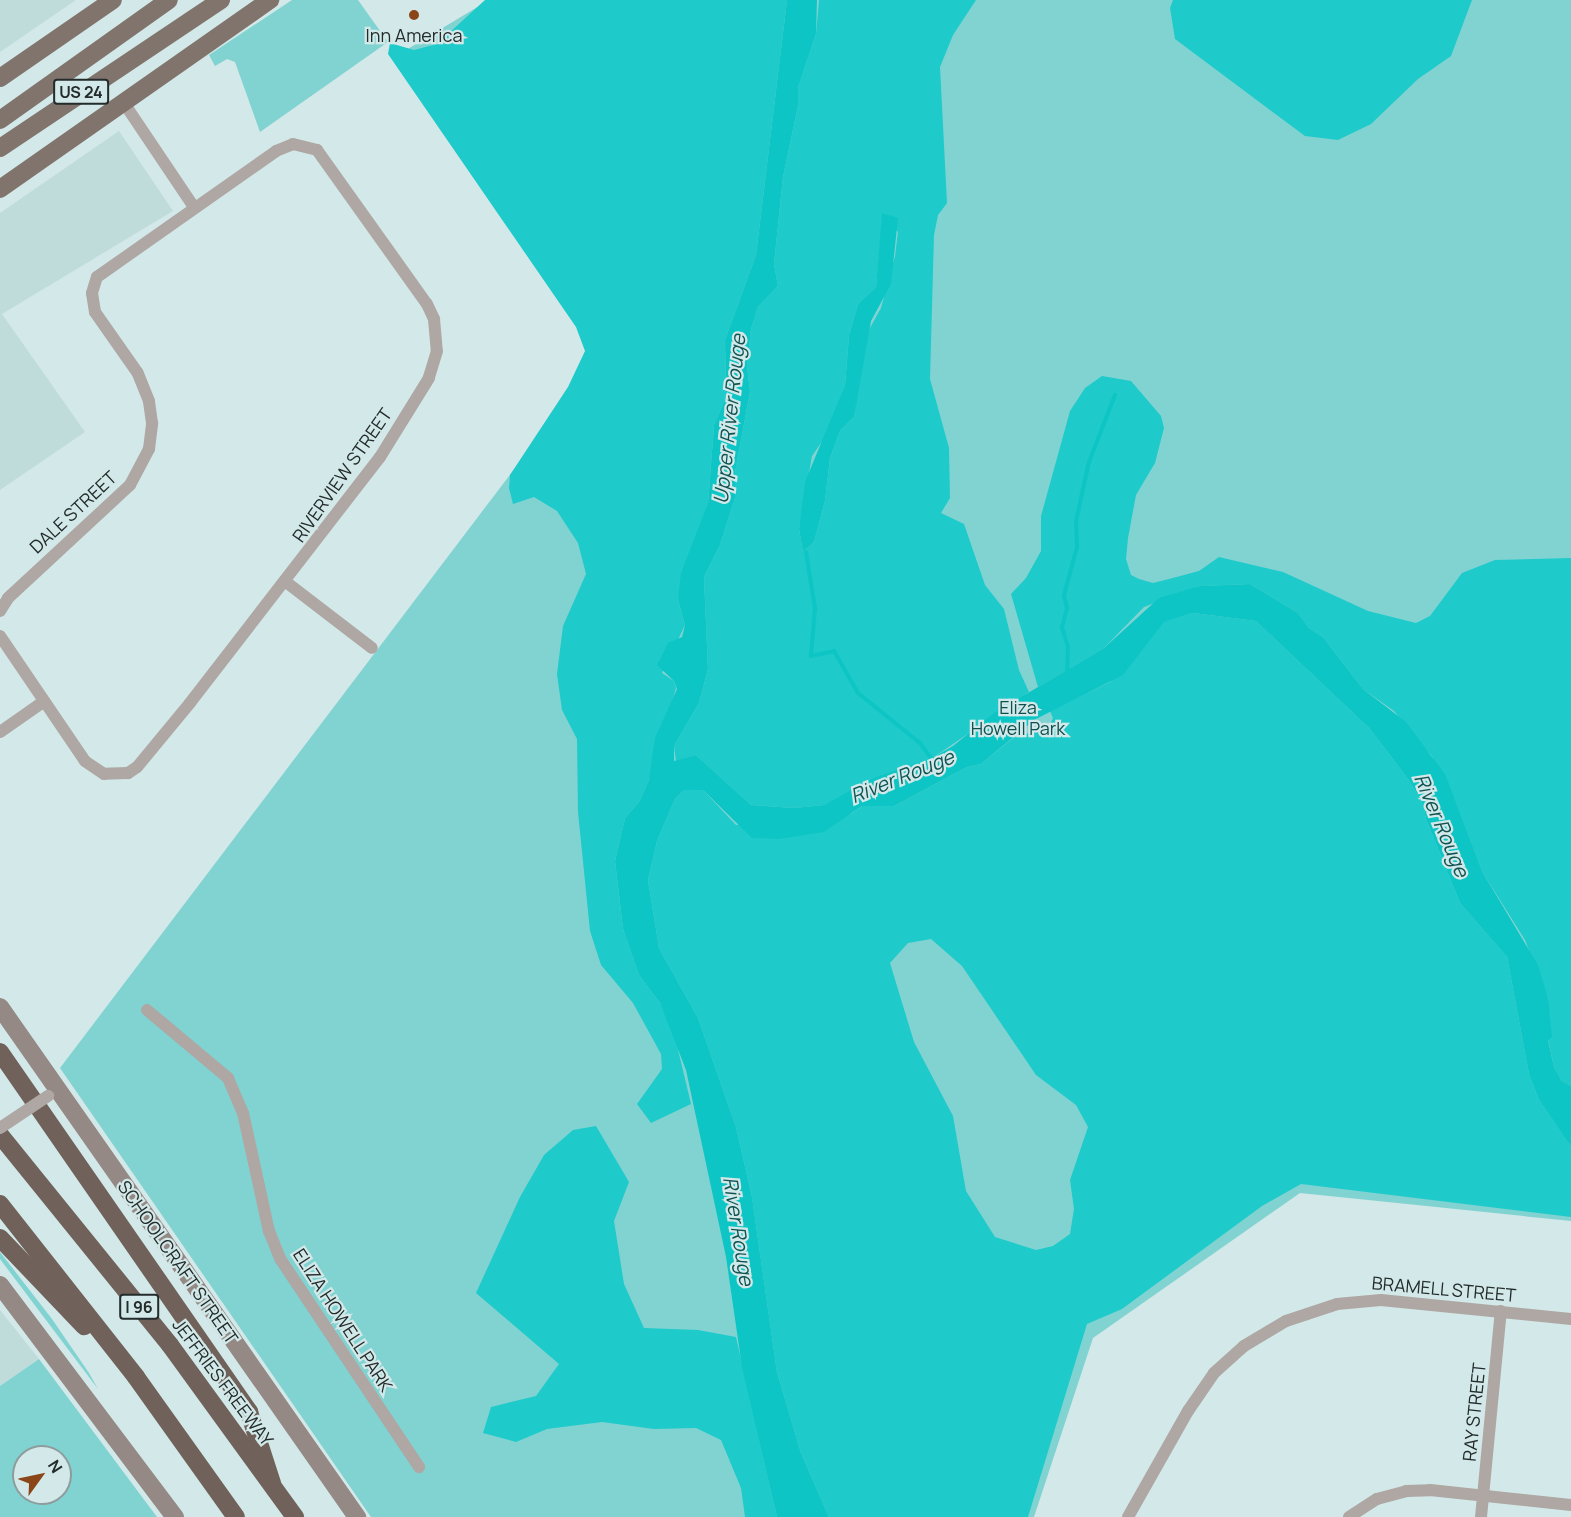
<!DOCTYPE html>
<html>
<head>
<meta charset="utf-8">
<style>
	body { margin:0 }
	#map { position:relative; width:1571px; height:1517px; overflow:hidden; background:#d3e8e8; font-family:Manrope,sans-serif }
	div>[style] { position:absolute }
	.built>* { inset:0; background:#bfdcdb }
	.green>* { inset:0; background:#81d3d2 }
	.forest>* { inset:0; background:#1ecaca }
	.water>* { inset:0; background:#0ec5c5 }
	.stream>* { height:4px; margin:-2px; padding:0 2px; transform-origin:2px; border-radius:2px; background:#0ec5c5 }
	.street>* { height:12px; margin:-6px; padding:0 6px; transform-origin:6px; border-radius:6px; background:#aea7a3 }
	.secondary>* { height:18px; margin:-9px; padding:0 9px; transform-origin:9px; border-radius:9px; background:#948984 }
	.primary>* { height:18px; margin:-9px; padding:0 9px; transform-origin:9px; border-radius:9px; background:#81746d }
	.highway>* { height:18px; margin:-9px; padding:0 9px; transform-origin:9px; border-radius:9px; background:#70625a }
	.street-bridge>* { height:12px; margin:-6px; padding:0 6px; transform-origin:6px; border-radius:6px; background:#aea7a3 }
	.dots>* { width:16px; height:16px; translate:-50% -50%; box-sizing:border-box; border:3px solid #d3e8e8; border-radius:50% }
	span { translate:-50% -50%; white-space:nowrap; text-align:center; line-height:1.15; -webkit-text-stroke:4.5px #d3e8e8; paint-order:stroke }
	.shield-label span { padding:2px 4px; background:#d3e8e8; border:2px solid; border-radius:4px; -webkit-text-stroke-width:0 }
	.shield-label { font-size:16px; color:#232b2b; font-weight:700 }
	.poi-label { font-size:18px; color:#232b2b }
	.street-label { font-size:18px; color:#232b2b }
	.park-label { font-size:18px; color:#0d5050 }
	.water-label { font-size:20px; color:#115353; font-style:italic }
	.north { position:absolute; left:12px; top:1445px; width:60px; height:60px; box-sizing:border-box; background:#d3e8e8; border:2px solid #8d9c9c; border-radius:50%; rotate:57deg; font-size:16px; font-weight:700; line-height:24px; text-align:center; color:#232b2b }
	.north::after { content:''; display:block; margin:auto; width:21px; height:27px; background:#8a4618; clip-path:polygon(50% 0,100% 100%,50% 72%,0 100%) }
</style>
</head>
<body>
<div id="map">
	<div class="built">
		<i style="clip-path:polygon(0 0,76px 0,0 52px)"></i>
		<i style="clip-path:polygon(119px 131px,173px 211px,2px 314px,85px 432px,0 490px,0 213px)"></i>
		<i style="clip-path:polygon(0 1310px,39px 1359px,0 1386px)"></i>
	</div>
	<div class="green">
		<i style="clip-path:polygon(292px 0,358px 0,388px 42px,260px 132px,235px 62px,227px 59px,215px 66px,209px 55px)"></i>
		<i style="clip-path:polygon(489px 0,1571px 0,1571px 1221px,1300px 1193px,1093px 1338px,1034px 1517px,371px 1517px,60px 1068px,600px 356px,396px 56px)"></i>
		<i style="clip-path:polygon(0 1252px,52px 1319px,89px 1373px,98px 1389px,0 1259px)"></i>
		<i style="clip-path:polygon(evenodd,39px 1359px,157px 1517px,0 1517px,0 1386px,39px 1359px,24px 1457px,60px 1457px,60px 1493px,24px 1493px,24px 1457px)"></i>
	</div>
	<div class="forest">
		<i style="clip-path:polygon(485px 0,787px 0,756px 255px,725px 340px,726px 397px,714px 425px,708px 503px,678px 600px,685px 625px,662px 673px,674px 681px,676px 688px,649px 780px,639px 802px,625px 818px,615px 861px,623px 929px,639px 975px,660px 1003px,675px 1037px,691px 1104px,651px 1123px,637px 1104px,662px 1069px,661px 1054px,633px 1003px,601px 965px,590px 931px,578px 812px,577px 739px,562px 710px,557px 674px,563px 626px,586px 574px,578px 543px,557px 511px,534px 497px,513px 504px,509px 488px,510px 475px,568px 387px,585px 351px,576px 327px,388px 54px,390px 43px,414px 50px,437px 44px)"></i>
		<i style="clip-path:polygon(evenodd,819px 0,976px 0,953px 35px,940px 67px,947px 203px,938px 215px,934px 235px,930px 379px,949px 448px,950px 498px,941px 513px,964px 524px,985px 585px,1004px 609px,1019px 670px,1029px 692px,934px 757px,824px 805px,794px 808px,751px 805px,696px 755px,676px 761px,674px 746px,699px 703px,708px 669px,704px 577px,720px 545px,735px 498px,735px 472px,750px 392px,747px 366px,751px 329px,758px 307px,778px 286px,774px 264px,783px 177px,798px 106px,798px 88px,816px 34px,819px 0,883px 213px,898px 232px,895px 256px,881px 308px,865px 337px,854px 417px,840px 431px,830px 458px,825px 501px,814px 542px,803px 552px,799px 529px,812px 456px,825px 437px,845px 385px,849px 335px,858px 304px,876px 287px,883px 213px)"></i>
		<i style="clip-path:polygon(1173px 0,1472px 0,1451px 56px,1418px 79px,1371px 124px,1338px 140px,1305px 136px,1175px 39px,1170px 8px)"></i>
		<i style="clip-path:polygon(1102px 376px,1131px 381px,1161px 416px,1164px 428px,1155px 463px,1136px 495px,1128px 538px,1126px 559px,1131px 575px,1139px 579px,1153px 583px,1169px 579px,1199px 571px,1219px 557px,1283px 572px,1368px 611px,1416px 623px,1430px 616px,1462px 573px,1495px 560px,1571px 558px,1571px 1086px,1562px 1081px,1554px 1067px,1548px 1039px,1548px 998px,1525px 940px,1483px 873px,1455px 801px,1432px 756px,1394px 711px,1363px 689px,1323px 637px,1309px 628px,1298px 613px,1250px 584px,1200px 586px,1144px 607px,1104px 648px,1038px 687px,1011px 594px,1026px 578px,1041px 551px,1041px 516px,1070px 411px,1085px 388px)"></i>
		<i style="clip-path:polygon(evenodd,1193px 613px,1256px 621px,1370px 729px,1408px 779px,1423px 804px,1426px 819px,1460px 903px,1507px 957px,1529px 1074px,1539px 1100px,1571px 1147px,1571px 1217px,1301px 1184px,1262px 1206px,1122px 1309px,1087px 1324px,1028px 1517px,829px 1517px,801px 1453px,777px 1372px,752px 1197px,736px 1127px,698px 1018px,659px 948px,648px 880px,657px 841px,675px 799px,684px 790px,703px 790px,736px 825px,851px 814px,862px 806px,894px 806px,967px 767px,981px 764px,1013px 738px,1049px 727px,1053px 718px,1050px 711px,1110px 682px,1163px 622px,1193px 613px,931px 939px,962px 966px,1036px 1075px,1076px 1105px,1088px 1127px,1070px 1180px,1074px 1209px,1070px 1234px,1053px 1246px,1036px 1250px,995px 1237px,966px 1191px,953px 1116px,914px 1042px,890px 963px,908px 943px,931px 939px)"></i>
		<i style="clip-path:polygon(596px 1126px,629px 1182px,614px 1221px,624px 1284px,644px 1328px,698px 1330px,736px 1337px,777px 1517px,745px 1517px,741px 1488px,721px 1440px,696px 1428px,654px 1429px,602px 1422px,547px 1429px,516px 1442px,483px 1433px,491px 1407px,536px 1396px,559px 1364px,476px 1293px,520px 1197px,544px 1155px,573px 1130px)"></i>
	</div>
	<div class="water">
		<i style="clip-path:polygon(787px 0,817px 0,816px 34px,798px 88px,798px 106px,783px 177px,774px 264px,778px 286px,758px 307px,751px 329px,747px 366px,750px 392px,735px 472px,735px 498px,720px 545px,704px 577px,708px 669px,699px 703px,674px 746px,674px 761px,696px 755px,751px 805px,794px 808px,824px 805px,874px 778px,934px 757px,953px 746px,994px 713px,1104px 648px,1159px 598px,1200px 586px,1250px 584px,1298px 613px,1309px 628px,1323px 637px,1363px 689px,1406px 722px,1445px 774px,1483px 873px,1538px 965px,1548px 998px,1552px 1037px,1548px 1040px,1554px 1067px,1562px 1081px,1571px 1086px,1571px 1147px,1539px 1100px,1529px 1074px,1507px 957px,1460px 903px,1426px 819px,1423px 804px,1408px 779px,1370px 729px,1256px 621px,1193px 613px,1164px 622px,1123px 675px,1034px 720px,981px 764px,967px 767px,894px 806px,862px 806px,824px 832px,779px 839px,752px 838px,703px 790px,684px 790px,675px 799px,657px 841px,648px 880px,659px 948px,698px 1018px,736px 1127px,752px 1197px,777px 1372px,801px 1453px,829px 1517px,777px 1517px,742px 1367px,726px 1257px,686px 1070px,660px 1003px,639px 975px,623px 929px,615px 861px,625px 818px,639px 802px,649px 780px,655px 738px,677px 689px,674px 681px,657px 665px,668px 643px,682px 637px,685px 625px,678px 600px,681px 573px,708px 503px,714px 425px,726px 397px,725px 340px,756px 255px)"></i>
		<i style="clip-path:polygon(882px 213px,898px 218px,891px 284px,871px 321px,854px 417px,840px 431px,830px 458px,825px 501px,814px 542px,803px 552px,799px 529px,805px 482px,845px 385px,849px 335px,858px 304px,876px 287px)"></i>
	</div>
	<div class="stream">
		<i style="left:806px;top:552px;width:57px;rotate:80.9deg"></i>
		<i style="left:815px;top:608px;width:48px;rotate:94.8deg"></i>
		<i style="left:811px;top:656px;width:24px;rotate:-12deg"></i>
		<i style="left:834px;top:651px;width:48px;rotate:60.3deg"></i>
		<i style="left:858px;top:693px;width:80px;rotate:38.9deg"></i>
		<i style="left:920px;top:743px;width:22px;rotate:54deg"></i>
		<i style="left:1067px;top:675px;width:28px;rotate:-88deg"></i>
		<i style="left:1068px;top:647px;width:21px;rotate:-107deg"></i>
		<i style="left:1062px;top:627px;width:20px;rotate:-75deg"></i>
		<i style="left:1067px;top:608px;width:13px;rotate:-103deg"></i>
		<i style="left:1064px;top:595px;width:50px;rotate:-74.8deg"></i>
		<i style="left:1077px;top:547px;width:26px;rotate:-92deg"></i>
		<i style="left:1076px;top:521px;width:60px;rotate:-77.6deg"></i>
		<i style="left:1089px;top:462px;width:72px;rotate:-68.8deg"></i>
	</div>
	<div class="street">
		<i style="left:124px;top:103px;width:125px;rotate:56.1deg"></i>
		<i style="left:286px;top:582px;width:108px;rotate:37.5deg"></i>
		<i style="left:0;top:611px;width:15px;rotate:-58deg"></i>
		<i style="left:8px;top:598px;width:166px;rotate:-42.8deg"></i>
		<i style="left:130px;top:485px;width:41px;rotate:-62.2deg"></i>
		<i style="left:149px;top:449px;width:26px;rotate:-83deg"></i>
		<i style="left:152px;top:423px;width:22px;rotate:-98deg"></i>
		<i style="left:149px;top:401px;width:31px;rotate:-112deg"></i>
		<i style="left:137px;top:372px;width:73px;rotate:-125deg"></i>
		<i style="left:95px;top:312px;width:19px;rotate:-99deg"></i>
		<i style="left:92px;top:293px;width:17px;rotate:-73deg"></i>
		<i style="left:97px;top:277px;width:219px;rotate:-35.1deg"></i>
		<i style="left:276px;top:151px;width:18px;rotate:-22deg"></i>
		<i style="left:293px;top:144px;width:25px;rotate:14deg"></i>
		<i style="left:317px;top:150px;width:189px;rotate:54.5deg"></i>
		<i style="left:427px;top:304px;width:17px;rotate:65deg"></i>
		<i style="left:434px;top:319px;width:32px;rotate:85deg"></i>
		<i style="left:437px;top:351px;width:28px;rotate:107deg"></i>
		<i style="left:429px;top:378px;width:93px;rotate:121.8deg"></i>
		<i style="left:380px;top:457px;width:311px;rotate:127.7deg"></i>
		<i style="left:190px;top:703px;width:83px;rotate:129.6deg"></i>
		<i style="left:137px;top:767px;width:11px;rotate:146deg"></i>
		<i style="left:128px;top:773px;width:24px;rotate:178deg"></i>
		<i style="left:104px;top:774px;width:23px;rotate:-146deg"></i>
		<i style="left:85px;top:761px;width:151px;rotate:-124.2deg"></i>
		<i style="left:0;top:732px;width:52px;rotate:-34.9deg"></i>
		<i style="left:147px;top:1010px;width:106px;rotate:40deg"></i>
		<i style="left:228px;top:1078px;width:38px;rotate:67deg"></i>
		<i style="left:243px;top:1113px;width:121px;rotate:77.6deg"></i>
		<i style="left:269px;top:1231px;width:31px;rotate:68deg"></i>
		<i style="left:281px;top:1260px;width:249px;rotate:56.3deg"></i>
		<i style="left:1128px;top:1517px;width:122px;rotate:-60.5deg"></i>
		<i style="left:1188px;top:1411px;width:46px;rotate:-55.6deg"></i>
		<i style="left:1214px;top:1373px;width:40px;rotate:-42deg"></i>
		<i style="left:1244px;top:1346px;width:49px;rotate:-30.8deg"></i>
		<i style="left:1286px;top:1321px;width:54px;rotate:-18.4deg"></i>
		<i style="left:1337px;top:1304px;width:44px;rotate:-5.2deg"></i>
		<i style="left:1381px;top:1300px;width:191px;rotate:5.7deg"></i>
		<i style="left:1349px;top:1517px;width:33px;rotate:-33deg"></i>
		<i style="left:1377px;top:1499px;width:30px;rotate:-15deg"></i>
		<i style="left:1406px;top:1491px;width:24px;rotate:-2deg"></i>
		<i style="left:1430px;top:1490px;width:142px;rotate:6.1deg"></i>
		<i style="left:1481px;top:1517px;width:207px;rotate:-84.5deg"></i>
	</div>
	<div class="secondary">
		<i style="left:0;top:1007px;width:623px;rotate:55.01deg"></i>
		<i style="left:0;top:1285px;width:291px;rotate:53deg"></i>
	</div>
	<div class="primary">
		<i style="left:0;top:78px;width:137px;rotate:-34.6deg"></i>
		<i style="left:0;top:120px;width:207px;rotate:-35.4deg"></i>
		<i style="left:0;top:148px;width:266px;rotate:-33.8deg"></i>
		<i style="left:0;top:189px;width:330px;rotate:-35deg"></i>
	</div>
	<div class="highway">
		<i style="left:0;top:1052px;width:438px;rotate:55.3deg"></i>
		<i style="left:249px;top:1412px;width:75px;rotate:72.1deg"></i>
		<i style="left:0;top:1135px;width:270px;rotate:51deg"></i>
		<i style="left:170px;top:1345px;width:213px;rotate:54deg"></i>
		<i style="left:0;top:1204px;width:220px;rotate:51.8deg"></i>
		<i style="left:136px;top:1377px;width:172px;rotate:54.5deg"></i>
		<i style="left:0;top:1238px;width:122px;rotate:46.3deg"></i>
	</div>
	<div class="street-bridge">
		<i style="left:0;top:1128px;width:58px;rotate:-33.7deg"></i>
	</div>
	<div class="dots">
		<i style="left:414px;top:15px;background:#8a4618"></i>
	</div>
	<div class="shield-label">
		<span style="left:81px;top:92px">US 24</span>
		<span style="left:139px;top:1307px">I 96</span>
	</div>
	<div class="poi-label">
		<span style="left:414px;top:35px">Inn America</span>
	</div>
	<div class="street-label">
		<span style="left:342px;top:475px;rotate:-55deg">RIVERVIEW STREET</span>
		<span style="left:73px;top:512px;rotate:-43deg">DALE STREET</span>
		<span style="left:178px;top:1262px;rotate:55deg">SCHOOLCRAFT STREET</span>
		<span style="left:1444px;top:1289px;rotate:5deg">BRAMELL STREET</span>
		<span style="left:343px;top:1320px;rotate:57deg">ELIZA HOWELL PARK</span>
		<span style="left:223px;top:1382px;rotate:53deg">JEFFRIES FREEWAY</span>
		<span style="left:1474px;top:1412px;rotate:-84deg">RAY STREET</span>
	</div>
	<div class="park-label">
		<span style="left:1018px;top:718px">Eliza<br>Howell Park</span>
	</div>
	<div class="water-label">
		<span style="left:729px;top:419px;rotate:-84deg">Upper River Rouge</span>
		<span style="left:902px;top:776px;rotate:-22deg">River Rouge</span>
		<span style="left:1442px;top:825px;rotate:67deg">River Rouge</span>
		<span style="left:739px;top:1231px;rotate:81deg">River Rouge</span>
	</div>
	<div class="north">N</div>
</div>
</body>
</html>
